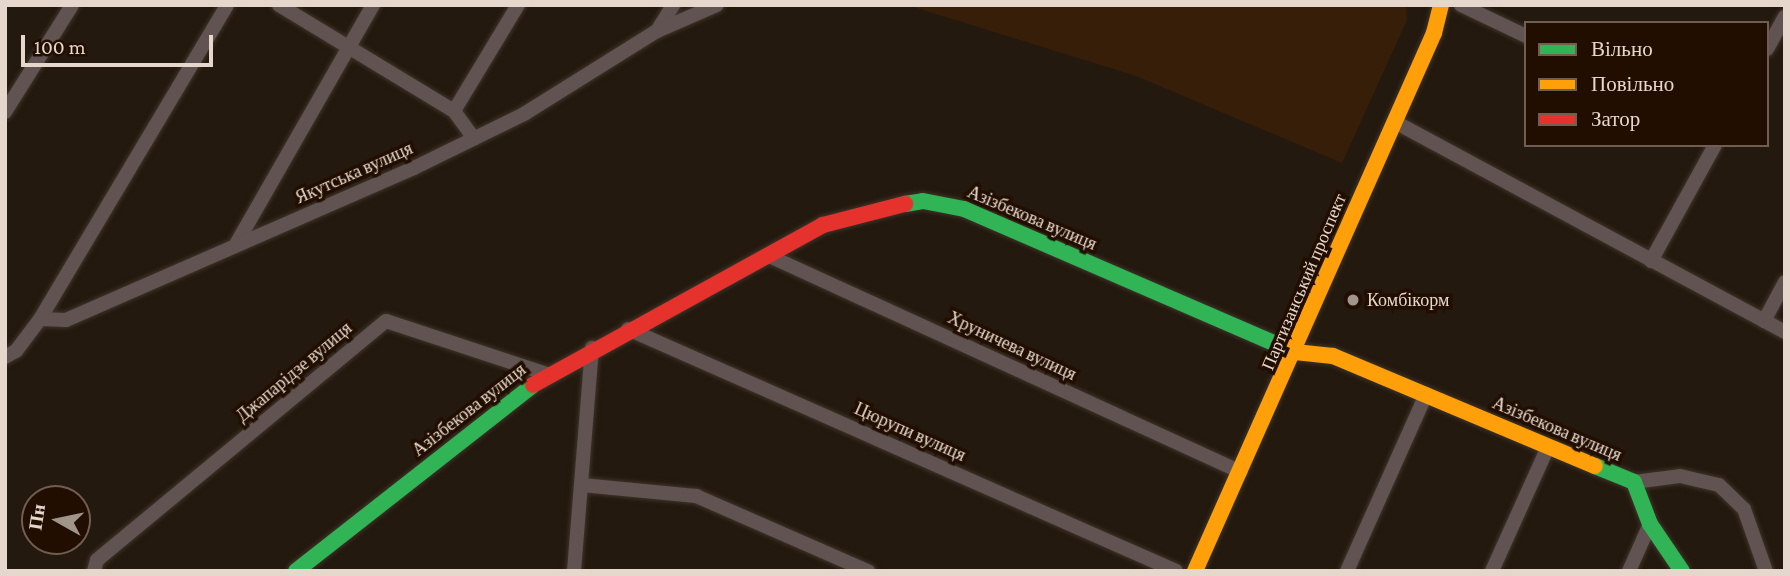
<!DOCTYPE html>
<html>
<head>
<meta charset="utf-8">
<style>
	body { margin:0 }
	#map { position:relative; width:1790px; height:576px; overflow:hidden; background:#24190e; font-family:"Crimson Pro",serif }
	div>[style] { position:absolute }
	.built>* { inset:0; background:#361e08 }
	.roads { filter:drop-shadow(0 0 2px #3d342a) drop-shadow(0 0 2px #3d342a) }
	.street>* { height:14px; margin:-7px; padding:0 7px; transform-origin:7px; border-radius:7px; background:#605351 }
	.fast>* { height:16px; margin:-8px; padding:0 8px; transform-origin:8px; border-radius:8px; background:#30b455 }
	.slow>* { height:16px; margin:-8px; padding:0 8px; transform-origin:8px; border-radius:8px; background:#ff9f0a }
	.jam>* { height:16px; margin:-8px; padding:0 8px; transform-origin:8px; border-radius:8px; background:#e5322d }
	.dots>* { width:19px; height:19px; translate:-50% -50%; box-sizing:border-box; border:4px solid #220e00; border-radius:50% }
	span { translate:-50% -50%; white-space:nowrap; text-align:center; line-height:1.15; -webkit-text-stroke:7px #220e00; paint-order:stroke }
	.street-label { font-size:18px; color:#e5d7cc }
	.poi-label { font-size:18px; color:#e5d7cc }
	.left { translate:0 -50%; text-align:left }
	.frame { position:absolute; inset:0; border:7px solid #e5d7cc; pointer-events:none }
	.legend { position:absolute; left:1524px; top:21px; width:245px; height:126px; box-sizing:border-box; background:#220e00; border:2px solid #705e52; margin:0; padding:9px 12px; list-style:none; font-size:21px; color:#e5d7cc }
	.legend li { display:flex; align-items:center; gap:14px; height:35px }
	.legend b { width:35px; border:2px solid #705e52 }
	.north { position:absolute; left:21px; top:485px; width:70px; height:70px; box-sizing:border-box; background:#220e00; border:2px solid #705e52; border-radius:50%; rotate:279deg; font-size:19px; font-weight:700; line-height:28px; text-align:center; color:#e5d7cc }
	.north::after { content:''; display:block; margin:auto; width:24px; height:32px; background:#a1948a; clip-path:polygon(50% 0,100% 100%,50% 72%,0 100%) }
	.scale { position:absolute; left:21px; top:35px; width:192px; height:32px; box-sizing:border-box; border:4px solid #e5d7cc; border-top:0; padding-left:9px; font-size:21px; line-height:24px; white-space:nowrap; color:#e5d7cc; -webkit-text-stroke:5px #220e00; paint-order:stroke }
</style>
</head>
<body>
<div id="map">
	<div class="built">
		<i style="clip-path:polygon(907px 5px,1406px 5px,1407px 20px,1342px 163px,1136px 76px)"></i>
	</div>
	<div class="roads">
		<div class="street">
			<i style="left:279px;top:5px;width:205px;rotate:31.2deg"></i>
			<i style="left:454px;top:111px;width:34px;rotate:54deg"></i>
			<i style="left:1461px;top:5px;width:72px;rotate:25.5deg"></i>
			<i style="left:657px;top:31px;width:31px;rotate:-58deg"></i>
			<i style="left:1767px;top:49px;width:37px;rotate:-61deg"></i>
			<i style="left:454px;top:111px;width:124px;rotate:-58.9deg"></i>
			<i style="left:5px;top:112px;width:126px;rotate:-57.9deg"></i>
			<i style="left:1395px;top:122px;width:443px;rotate:28.3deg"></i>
			<i style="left:235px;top:246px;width:278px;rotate:-60.2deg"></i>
			<i style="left:767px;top:255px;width:521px;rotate:24.6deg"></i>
			<i style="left:1651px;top:261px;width:132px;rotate:-61.1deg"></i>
			<i style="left:40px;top:319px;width:365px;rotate:-59.2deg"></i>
			<i style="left:1764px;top:321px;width:44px;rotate:-61.7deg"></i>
			<i style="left:628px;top:329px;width:599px;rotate:23.83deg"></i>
			<i style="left:5px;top:357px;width:13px;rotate:-29deg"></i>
			<i style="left:16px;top:351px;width:40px;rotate:-53deg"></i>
			<i style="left:40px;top:319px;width:26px;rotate:2deg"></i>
			<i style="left:66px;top:320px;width:380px;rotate:-23.6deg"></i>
			<i style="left:414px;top:168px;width:123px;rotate:-26.1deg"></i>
			<i style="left:524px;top:114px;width:157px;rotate:-32deg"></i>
			<i style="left:657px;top:31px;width:65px;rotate:-23.4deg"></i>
			<i style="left:1634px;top:482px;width:46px;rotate:-7.4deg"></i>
			<i style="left:1680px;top:476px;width:40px;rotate:13deg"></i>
			<i style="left:1719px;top:485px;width:35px;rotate:44deg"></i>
			<i style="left:1744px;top:509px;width:66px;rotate:70.5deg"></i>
			<i style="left:581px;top:485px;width:116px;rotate:5.5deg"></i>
			<i style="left:696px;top:496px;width:188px;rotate:23.6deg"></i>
			<i style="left:94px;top:571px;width:11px;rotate:-75deg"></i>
			<i style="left:97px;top:560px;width:375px;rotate:-39.6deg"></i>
			<i style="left:386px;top:321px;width:169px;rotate:18.2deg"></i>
			<i style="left:574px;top:571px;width:224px;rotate:-85.4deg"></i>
			<i style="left:1347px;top:571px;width:194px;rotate:-65.9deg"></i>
			<i style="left:1492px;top:571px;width:136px;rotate:-65.7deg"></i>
			<i style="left:1629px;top:571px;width:51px;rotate:-65.9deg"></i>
		</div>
		<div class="fast">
			<i style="left:905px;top:204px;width:18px;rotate:-9deg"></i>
			<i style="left:923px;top:201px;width:42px;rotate:11deg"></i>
			<i style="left:964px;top:209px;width:361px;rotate:23.4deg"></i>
			<i style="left:1595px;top:466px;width:42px;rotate:22.3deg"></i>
			<i style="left:1634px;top:482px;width:45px;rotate:69.1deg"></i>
			<i style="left:1650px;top:524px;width:57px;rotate:55.8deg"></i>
			<i style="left:296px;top:571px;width:301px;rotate:-38.1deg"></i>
		</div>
		<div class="slow">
			<i style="left:1295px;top:352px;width:38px;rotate:6deg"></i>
			<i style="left:1333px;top:356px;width:284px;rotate:22.8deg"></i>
			<i style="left:1195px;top:571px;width:589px;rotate:-66.05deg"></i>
			<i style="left:1434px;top:33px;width:29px;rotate:-76deg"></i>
		</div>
		<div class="jam">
			<i style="left:533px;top:385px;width:331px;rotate:-28.9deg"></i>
			<i style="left:823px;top:225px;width:85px;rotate:-14.4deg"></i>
		</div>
	</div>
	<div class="dots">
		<i style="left:1353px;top:300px;background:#a1948a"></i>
	</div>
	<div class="street-label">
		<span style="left:354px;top:173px;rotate:-24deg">Якутська вулиця</span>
		<span style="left:1032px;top:218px;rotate:23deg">Азізбекова вулиця</span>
		<span style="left:1304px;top:282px;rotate:-67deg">Партизанський проспект</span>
		<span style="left:1012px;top:346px;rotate:25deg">Хруничева вулиця</span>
		<span style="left:294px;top:372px;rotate:-40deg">Джапарідзе вулиця</span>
		<span style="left:469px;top:410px;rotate:-38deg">Азізбекова вулиця</span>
		<span style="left:1557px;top:429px;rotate:23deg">Азізбекова вулиця</span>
		<span style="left:910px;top:432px;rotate:24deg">Цюрупи вулиця</span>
	</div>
	<div class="poi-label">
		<span class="left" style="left:1367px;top:300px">Комбікорм</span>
	</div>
	<div class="frame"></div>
	<ul class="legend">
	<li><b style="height:9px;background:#30b455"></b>Вільно</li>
	<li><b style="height:9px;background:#ff9f0a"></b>Повільно</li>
	<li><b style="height:9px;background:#e5322d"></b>Затор</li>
	</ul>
	<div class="north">Пн</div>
	<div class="scale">100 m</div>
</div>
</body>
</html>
